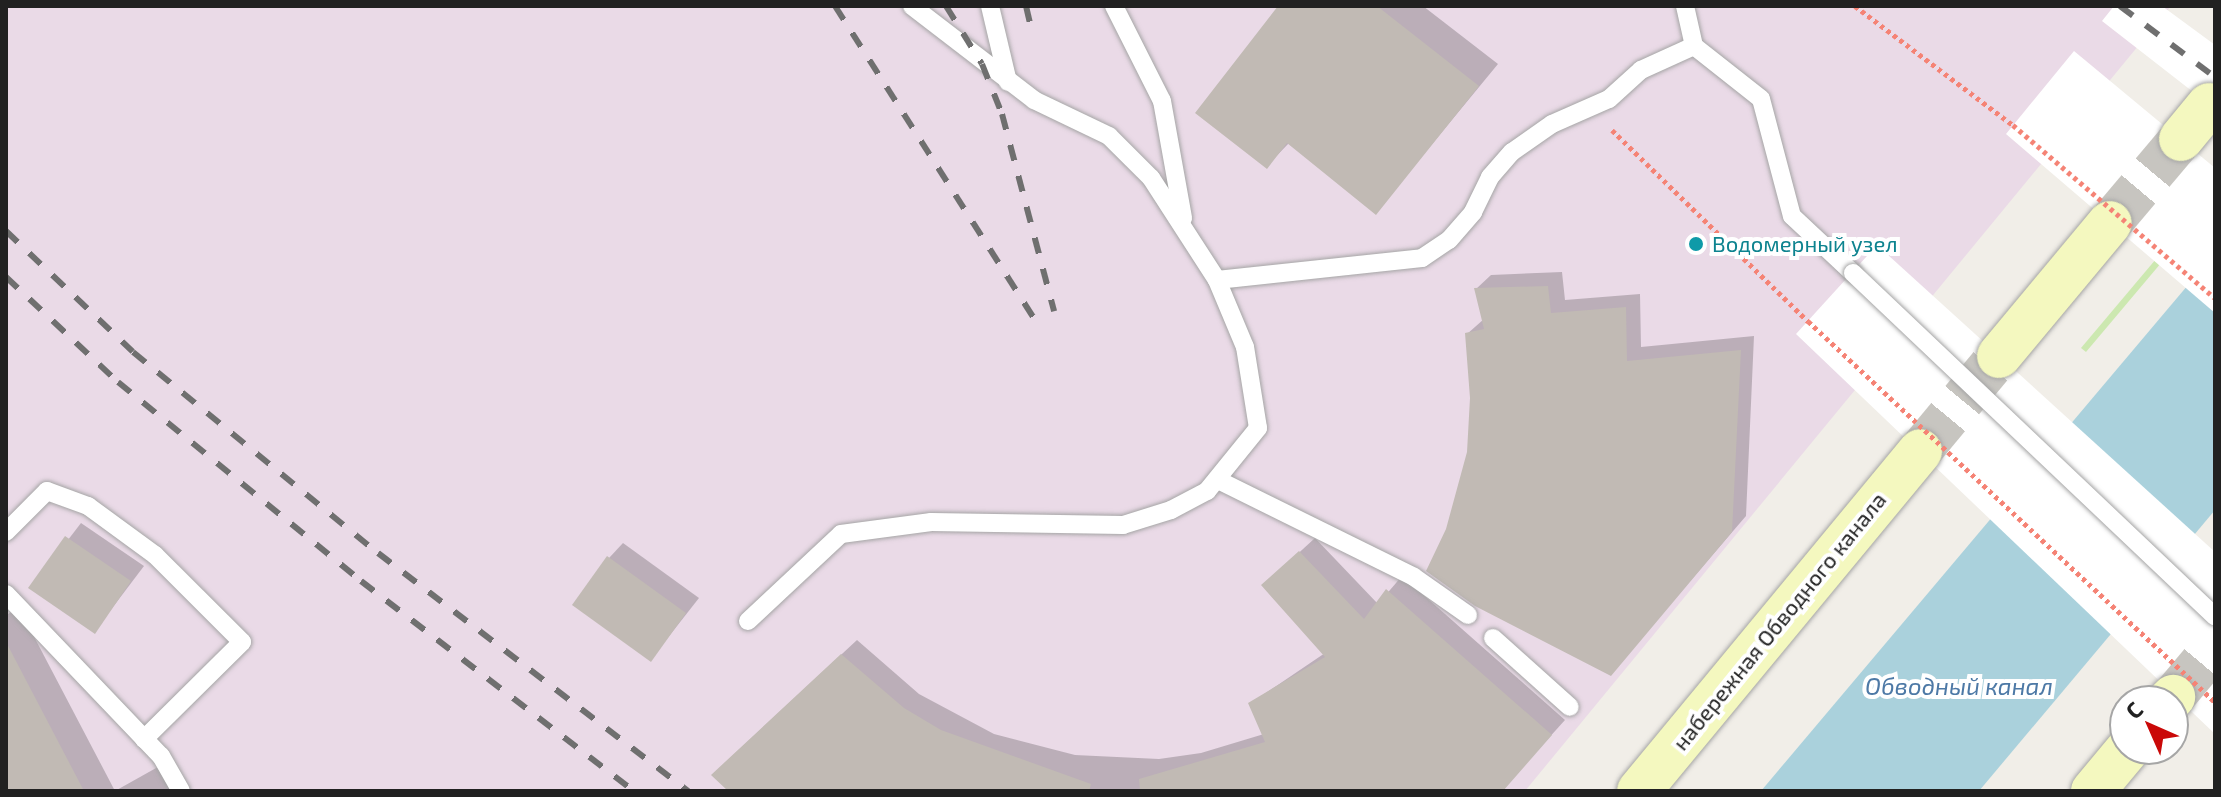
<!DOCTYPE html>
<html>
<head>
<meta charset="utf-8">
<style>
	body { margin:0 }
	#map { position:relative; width:2221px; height:797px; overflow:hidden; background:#f1eee8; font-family:"Exo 2",sans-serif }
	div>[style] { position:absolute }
	.industrial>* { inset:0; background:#eadae7 }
	.grass>* { inset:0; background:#cce8b0 }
	.water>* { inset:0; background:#aad1dc }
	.pier>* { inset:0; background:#fff }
	.shadow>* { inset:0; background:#0003 }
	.building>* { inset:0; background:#c1bab4 }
	.secondary-tunnel>* { height:44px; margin-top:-22px; transform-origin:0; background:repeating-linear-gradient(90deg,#c7c5c0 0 44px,transparent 0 66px) }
	.path>* { height:5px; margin-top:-2.5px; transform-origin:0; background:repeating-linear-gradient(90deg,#f58375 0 4px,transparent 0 8px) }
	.roads { filter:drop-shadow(0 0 2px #a5a5a5) drop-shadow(0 0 2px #a5a5a5) }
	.lane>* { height:18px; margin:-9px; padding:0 9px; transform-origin:9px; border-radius:9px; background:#fff }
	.secondary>* { height:44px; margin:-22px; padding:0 22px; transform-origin:22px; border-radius:22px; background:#f4f8bf }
	.rail>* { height:6px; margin-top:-3px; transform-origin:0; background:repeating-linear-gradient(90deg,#6f6f6f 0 16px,transparent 0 32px) }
	.path-bridge>* { height:5px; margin-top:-2.5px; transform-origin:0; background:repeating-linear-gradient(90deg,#f58375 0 4px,transparent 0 8px) }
	.bridges { filter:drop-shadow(0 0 2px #a5a5a5) drop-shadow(0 0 2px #a5a5a5) }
	.lane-bridge>* { height:18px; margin:-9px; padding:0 9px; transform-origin:9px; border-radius:9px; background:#fff }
	.dots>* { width:22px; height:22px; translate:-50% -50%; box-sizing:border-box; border:4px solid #fff; border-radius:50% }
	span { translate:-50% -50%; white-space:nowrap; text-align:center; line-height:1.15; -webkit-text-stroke:8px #fff; paint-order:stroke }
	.culture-label { font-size:22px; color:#0d838f }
	.left { translate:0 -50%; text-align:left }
	.street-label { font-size:22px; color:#212121 }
	.water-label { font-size:24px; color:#4d79a6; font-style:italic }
	.frame { position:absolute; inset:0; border:8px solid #212121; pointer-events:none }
	.north { position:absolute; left:2109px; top:685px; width:80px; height:80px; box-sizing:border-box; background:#fff; border:2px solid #a6a6a6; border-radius:50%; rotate:315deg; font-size:22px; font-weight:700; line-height:32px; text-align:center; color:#212121 }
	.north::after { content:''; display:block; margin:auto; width:28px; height:36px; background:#ca0908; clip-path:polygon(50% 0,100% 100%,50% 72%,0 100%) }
</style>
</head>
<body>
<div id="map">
	<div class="industrial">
		<i style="clip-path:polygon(6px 6px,2171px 6px,1525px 791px,6px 791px)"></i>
	</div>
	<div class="grass">
		<i style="clip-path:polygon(2215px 189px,2215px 199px,2086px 352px,2081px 348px)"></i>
	</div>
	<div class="water">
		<i style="clip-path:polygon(2215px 253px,2215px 510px,1979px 791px,1761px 791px)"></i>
	</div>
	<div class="pier">
		<i style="clip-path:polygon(2114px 6px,2162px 6px,2215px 45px,2215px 109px,2102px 21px)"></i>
		<i style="clip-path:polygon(2074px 51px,2215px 168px,2215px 313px,2006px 134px)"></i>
		<i style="clip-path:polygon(1877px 245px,2215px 552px,2215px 734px,1796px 334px)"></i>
	</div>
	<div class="shadow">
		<i style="clip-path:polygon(1281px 6px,1423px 6px,1498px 64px,1376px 212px,1289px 143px,1267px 166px)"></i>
		<i style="clip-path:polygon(1562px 272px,1565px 300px,1640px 294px,1641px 347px,1754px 336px,1746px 516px,1611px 673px,1448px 529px,1469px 452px,1472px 398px,1467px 334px,1484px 319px,1476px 289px,1491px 275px)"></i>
		<i style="clip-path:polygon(81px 523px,144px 566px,94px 632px,31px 588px)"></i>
		<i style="clip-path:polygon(1315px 538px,1378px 604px,1402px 576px,1565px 720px,1501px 791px,733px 791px,728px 760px,857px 640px,919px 694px,994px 734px,1075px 755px,1159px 759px,1201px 753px,1264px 734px,1251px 703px,1325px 653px,1279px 571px)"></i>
		<i style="clip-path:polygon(623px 543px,699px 598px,651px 659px,609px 558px)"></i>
		<i style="clip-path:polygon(19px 608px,115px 791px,165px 763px,180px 791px,6px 791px,6px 615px)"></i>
	</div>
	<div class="building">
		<i style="clip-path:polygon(1278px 6px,1377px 6px,1479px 86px,1376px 215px,1287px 143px,1267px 169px,1195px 113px)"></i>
		<i style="clip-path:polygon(1548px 286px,1551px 313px,1626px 307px,1627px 361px,1741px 350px,1732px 532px,1611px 676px,1475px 606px,1426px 571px,1446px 529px,1467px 452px,1470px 398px,1465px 333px,1484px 329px,1474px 288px)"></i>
		<i style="clip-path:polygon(65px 536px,131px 581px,95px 634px,28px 588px)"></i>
		<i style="clip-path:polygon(1299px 551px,1364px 619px,1386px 589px,1552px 735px,1503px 791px,1140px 791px,1139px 779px,1265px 742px,1248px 703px,1325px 657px,1261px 585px)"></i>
		<i style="clip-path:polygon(607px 556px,686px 613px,651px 662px,572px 605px)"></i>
		<i style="clip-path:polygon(6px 642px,84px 791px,6px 791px)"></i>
		<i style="clip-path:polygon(841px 654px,904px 708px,941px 730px,1091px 784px,1089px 791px,728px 791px,711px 775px)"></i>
	</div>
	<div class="secondary-tunnel">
		<i style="left:2110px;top:223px;width:110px;rotate:-49.8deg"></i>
		<i style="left:1920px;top:451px;width:124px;rotate:-50.3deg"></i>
		<i style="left:2173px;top:697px;width:65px;rotate:-50deg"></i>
	</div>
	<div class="path">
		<i style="left:1855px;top:6px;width:198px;rotate:37deg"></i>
		<i style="left:1612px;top:130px;width:274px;rotate:44.3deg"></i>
	</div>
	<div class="roads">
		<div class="lane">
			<i style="left:990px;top:6px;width:78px;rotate:76.7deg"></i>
			<i style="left:1114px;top:6px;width:106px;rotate:63.2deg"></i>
			<i style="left:1162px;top:101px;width:119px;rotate:79.8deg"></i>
			<i style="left:1685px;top:6px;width:41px;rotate:77.3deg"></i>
			<i style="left:1694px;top:46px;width:85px;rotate:38.3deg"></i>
			<i style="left:1761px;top:99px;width:121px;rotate:75.2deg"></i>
			<i style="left:1792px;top:216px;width:83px;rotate:43.1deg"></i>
			<i style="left:1217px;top:280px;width:206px;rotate:-6.1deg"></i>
			<i style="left:1422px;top:258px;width:32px;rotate:-34deg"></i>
			<i style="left:1449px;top:240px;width:37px;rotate:-49deg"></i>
			<i style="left:1473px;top:212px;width:39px;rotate:-64deg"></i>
			<i style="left:1490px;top:177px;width:33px;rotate:-49deg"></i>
			<i style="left:1512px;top:152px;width:49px;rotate:-35deg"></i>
			<i style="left:1552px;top:124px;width:62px;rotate:-23.7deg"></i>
			<i style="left:1609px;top:99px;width:43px;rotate:-42.2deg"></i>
			<i style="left:1641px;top:70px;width:58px;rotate:-24.4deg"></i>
			<i style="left:1220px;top:481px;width:216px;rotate:26.3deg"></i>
			<i style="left:1414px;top:577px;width:66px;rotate:35.1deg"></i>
			<i style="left:6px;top:532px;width:58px;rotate:-45deg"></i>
			<i style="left:47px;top:491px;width:44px;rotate:20.1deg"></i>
			<i style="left:88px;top:506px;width:83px;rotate:36.2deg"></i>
			<i style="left:155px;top:555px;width:123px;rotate:45deg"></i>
			<i style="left:242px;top:642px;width:138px;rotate:135.3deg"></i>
			<i style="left:6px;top:594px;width:224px;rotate:46.3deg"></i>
			<i style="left:161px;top:756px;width:40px;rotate:60.3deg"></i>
			<i style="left:748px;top:621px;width:127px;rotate:-43.1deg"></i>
			<i style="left:841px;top:534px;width:91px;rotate:-7.6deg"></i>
			<i style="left:931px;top:522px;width:192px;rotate:0.9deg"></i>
			<i style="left:1123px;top:525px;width:50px;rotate:-17.4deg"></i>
			<i style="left:1171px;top:510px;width:41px;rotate:-27.8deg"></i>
			<i style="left:1207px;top:491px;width:81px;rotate:-51deg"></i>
			<i style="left:1258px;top:428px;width:82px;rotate:-99.1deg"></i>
			<i style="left:1245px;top:347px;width:73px;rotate:-112.7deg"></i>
			<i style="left:1217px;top:280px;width:121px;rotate:-122.9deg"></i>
			<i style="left:1151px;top:178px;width:59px;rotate:-135deg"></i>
			<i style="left:1109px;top:136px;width:83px;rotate:-154.4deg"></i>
			<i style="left:1034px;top:100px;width:154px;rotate:-142.4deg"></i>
			<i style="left:1493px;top:638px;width:103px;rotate:41.9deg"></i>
		</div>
		<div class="secondary">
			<i style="left:2181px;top:139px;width:44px;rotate:-50.5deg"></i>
			<i style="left:1999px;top:356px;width:173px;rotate:-50.2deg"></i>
			<i style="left:2169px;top:701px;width:6px;rotate:-45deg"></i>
			<i style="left:1639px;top:791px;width:441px;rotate:-50.4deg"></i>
			<i style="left:2093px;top:791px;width:55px;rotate:-50.2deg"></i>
		</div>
	</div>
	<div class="rail">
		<i style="left:835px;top:6px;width:376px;rotate:57.5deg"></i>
		<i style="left:946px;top:6px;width:68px;rotate:58.2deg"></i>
		<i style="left:982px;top:64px;width:54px;rotate:68.2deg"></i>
		<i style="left:1002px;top:114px;width:204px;rotate:75.2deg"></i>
		<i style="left:1026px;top:6px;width:18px;rotate:77deg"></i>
		<i style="left:2120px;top:6px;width:119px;rotate:36.8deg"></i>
		<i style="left:6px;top:231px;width:175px;rotate:43.6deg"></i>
		<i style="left:133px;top:352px;width:317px;rotate:39.4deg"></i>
		<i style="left:378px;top:553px;width:391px;rotate:37.5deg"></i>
		<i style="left:6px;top:277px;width:154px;rotate:43.2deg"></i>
		<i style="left:118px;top:382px;width:314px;rotate:39.3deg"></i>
		<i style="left:361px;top:581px;width:344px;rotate:37.6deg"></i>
	</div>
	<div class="path-bridge">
		<i style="left:2013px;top:125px;width:266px;rotate:40.6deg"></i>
		<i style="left:1808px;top:321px;width:558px;rotate:43.11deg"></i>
	</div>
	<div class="bridges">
		<div class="lane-bridge">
			<i style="left:1853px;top:273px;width:499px;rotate:43.5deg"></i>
		</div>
	</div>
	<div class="dots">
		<i style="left:1696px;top:244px;background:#0f9aa8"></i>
	</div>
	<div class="culture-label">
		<span class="left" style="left:1712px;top:244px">Водомерный узел</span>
	</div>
	<div class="street-label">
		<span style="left:1779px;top:621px;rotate:-51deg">набережная Обводного канала</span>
	</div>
	<div class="water-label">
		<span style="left:1959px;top:686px">Обводный канал</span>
	</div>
	<div class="frame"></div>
	<div class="north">С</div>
</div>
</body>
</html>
